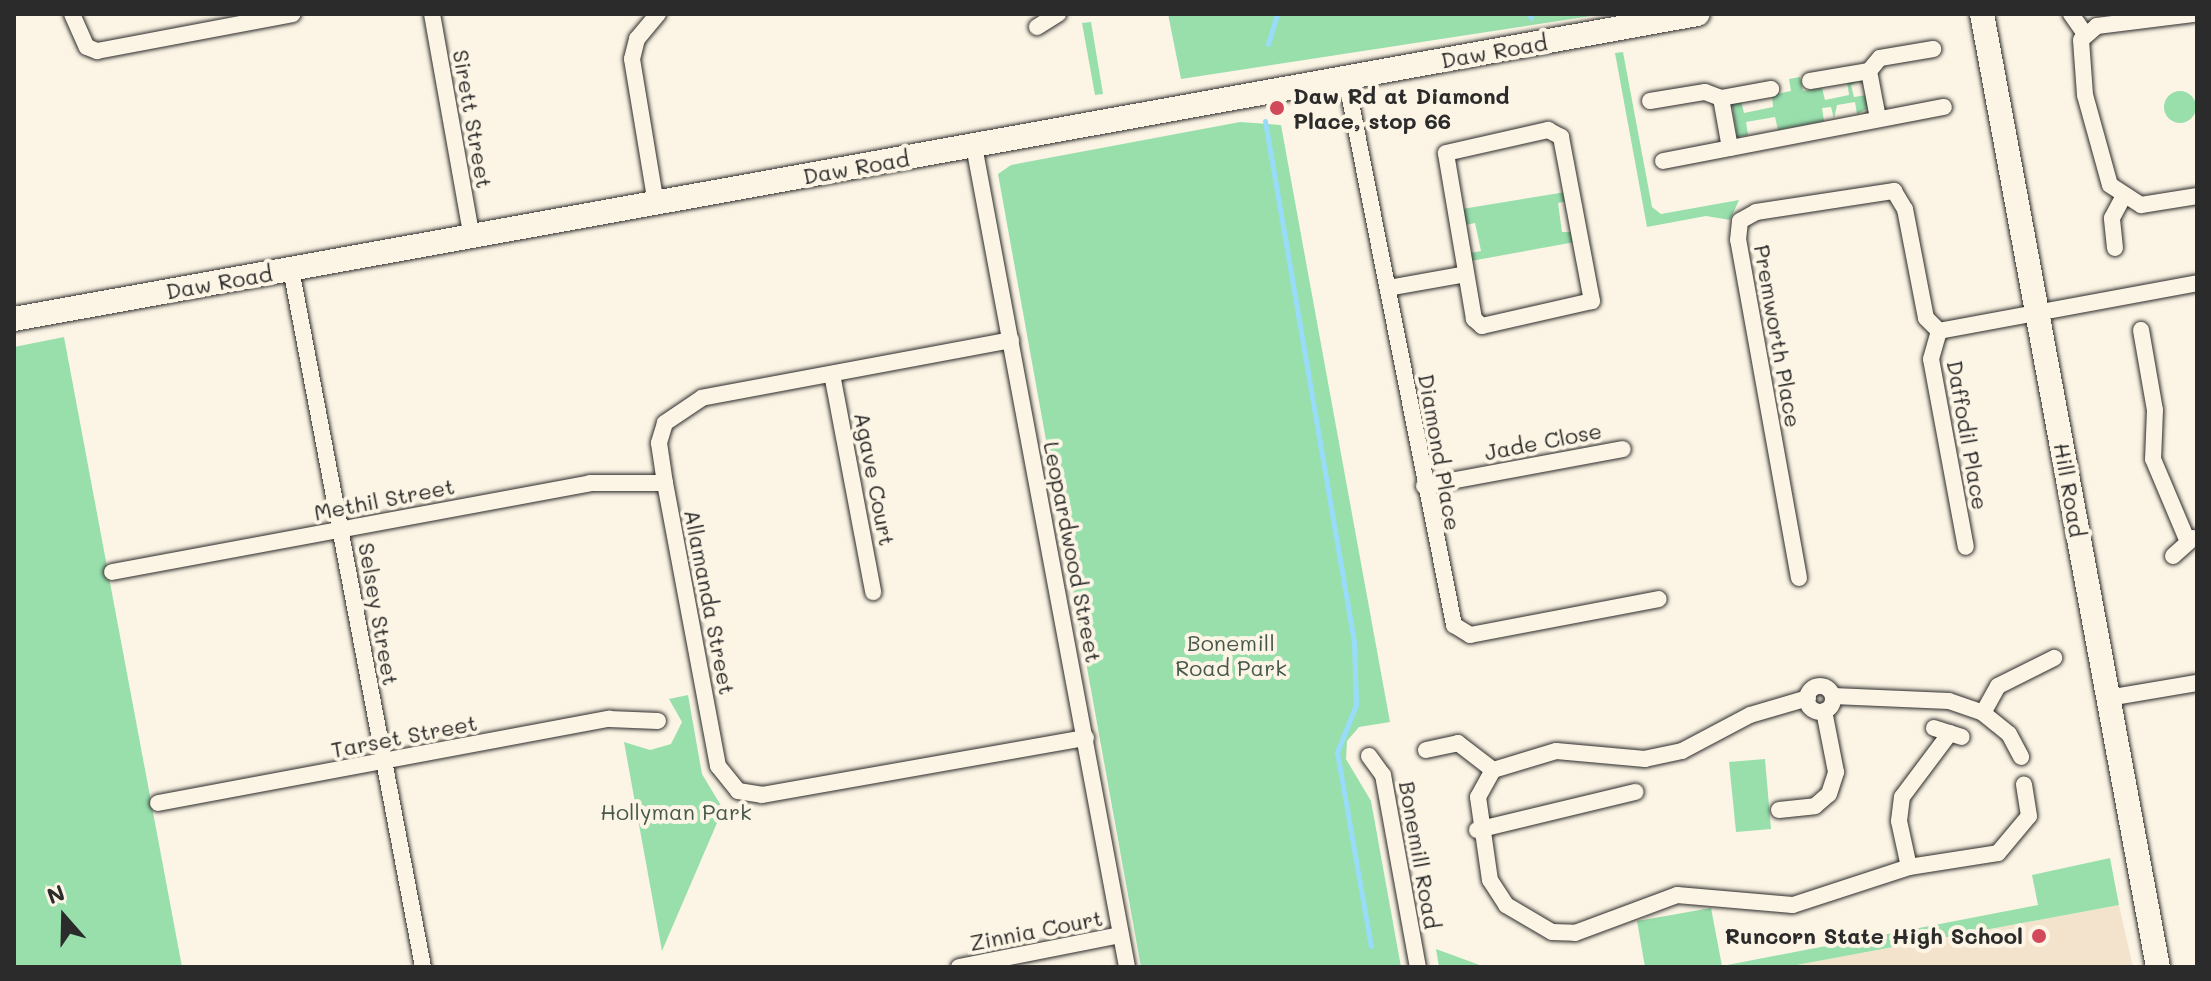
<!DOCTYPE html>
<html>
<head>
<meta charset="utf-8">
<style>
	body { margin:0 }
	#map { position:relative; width:2211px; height:981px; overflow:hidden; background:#fcf5e5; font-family:Mali,sans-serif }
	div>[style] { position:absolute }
	.built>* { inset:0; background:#f4e3cc }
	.green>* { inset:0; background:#98dfac }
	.round { border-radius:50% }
	.stream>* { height:5px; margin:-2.5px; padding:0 2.5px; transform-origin:2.5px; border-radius:2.5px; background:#98dcfa }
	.roads { filter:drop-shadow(0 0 2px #2b2b2b) drop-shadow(0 0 2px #2b2b2b) }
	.street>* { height:16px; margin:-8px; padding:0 8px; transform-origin:8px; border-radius:8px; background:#fcf5e5 }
	.street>.ring { margin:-8px; padding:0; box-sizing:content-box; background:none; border:16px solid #fcf5e5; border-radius:50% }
	.secondary>* { height:24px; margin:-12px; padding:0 12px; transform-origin:12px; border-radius:12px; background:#fcf5e5 }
	.dots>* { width:22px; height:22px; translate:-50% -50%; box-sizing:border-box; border:4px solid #fcf5e5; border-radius:50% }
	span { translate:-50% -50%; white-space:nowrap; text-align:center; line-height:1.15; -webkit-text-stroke:8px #fcf5e5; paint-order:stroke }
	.street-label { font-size:22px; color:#2b2b2b }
	.poi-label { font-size:22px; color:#2b2b2b; font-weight:700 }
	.left { translate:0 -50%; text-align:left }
	.right { translate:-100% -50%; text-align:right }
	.park-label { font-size:22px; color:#46584b }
	.frame { position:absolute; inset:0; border:16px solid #2b2b2b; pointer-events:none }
	.north { position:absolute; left:24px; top:877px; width:80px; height:80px; -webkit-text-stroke:6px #fcf5e5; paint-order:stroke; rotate:340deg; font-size:22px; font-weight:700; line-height:32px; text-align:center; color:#2b2b2b }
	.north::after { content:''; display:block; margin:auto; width:28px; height:36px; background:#2b2b2b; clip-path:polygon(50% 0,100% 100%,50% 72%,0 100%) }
</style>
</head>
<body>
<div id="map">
	<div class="built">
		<i style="clip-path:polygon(2119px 905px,2133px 967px,1786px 967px)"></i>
	</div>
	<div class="green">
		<i style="clip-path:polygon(1168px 14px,1604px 14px,1181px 79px)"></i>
		<i style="clip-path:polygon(1091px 22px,1103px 94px,1095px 95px,1082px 23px)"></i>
		<i style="clip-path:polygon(1623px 52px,1652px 207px,1661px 214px,1739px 200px,1730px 220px,1706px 216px,1647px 227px,1615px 53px)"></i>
		<i style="clip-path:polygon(1800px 77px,1803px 91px,1822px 88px,1825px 100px,1849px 95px,1847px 82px,1864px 79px,1851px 85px,1854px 97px,1867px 95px,1869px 108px,1857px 114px,1855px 102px,1837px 105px,1834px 119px,1831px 107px,1822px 108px,1824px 121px,1778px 130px,1775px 117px,1746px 122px,1748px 135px,1737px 137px,1732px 103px,1741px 101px,1744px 113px,1773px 107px,1772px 95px,1791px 91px,1789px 79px)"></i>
		<i class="round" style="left:2164px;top:91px;width:32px;height:32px"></i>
		<i style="clip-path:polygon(1240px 122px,1281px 125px,1390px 722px,1359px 727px,1347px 741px,1346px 759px,1371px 801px,1401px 967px,1141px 967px,998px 174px,1011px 165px)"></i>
		<i style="clip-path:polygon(1566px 192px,1567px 201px,1558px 203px,1562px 232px,1574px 232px,1575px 242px,1471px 261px,1470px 253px,1481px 251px,1475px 223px,1465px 225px,1462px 209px)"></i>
		<i style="clip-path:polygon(64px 337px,182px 967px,14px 967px,14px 347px)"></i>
		<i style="clip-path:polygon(688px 695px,702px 774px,723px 809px,662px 951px,624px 742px,650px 750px,671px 744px,682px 722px,669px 699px)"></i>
		<i style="clip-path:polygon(1765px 759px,1771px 829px,1736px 832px,1729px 762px)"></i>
		<i style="clip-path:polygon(2110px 858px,2119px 905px,1786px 967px,1645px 967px,1637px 921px,1711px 908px,1722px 966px,2038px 905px,2032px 875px)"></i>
		<i style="clip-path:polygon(1436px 949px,1485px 967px,1439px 967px)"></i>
	</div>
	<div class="stream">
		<i style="left:1529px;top:14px;width:4px;rotate:56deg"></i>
		<i style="left:1268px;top:44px;width:31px;rotate:-73deg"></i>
		<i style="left:1265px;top:121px;width:529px;rotate:80.31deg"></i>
		<i style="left:1354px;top:642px;width:63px;rotate:88.2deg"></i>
		<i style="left:1356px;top:705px;width:51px;rotate:112deg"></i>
		<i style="left:1337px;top:752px;width:197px;rotate:80.1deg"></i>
	</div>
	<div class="roads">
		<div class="street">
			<i style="left:72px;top:14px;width:36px;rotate:66deg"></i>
			<i style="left:87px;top:47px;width:11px;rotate:22deg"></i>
			<i style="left:97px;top:51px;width:199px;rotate:-10.7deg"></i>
			<i style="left:432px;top:14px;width:221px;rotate:79.9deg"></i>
			<i style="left:2071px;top:14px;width:24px;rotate:55deg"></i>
			<i style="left:2193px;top:14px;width:97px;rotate:172.9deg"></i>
			<i style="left:2097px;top:26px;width:21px;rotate:139deg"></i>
			<i style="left:2081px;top:40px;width:55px;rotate:85.8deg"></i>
			<i style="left:2085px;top:95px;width:93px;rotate:74.5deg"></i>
			<i style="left:2110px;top:185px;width:37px;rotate:33deg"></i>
			<i style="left:2141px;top:205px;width:57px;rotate:-9.1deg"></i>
			<i style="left:1037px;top:27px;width:25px;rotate:-32deg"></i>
			<i style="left:1869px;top:71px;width:17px;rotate:-50deg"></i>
			<i style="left:1880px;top:58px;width:54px;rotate:-9.6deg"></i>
			<i style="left:1346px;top:78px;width:558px;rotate:78.83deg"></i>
			<i style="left:1454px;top:625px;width:19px;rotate:32deg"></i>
			<i style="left:1470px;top:635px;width:192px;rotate:-10.8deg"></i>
			<i style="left:1810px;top:81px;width:60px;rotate:-9.6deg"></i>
			<i style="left:1869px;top:71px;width:48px;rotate:79.2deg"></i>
			<i style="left:1650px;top:101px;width:56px;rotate:-9.3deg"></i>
			<i style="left:1705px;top:92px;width:17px;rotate:21deg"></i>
			<i style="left:1548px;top:130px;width:15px;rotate:28deg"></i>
			<i style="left:1561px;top:137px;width:167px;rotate:79.3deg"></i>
			<i style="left:1592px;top:301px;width:113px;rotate:167.2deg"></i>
			<i style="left:1482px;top:326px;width:11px;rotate:-139deg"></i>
			<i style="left:1474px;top:319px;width:168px;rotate:-99.6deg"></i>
			<i style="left:1446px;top:153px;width:105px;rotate:-12.7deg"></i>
			<i style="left:974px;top:146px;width:835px;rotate:79.44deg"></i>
			<i style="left:1730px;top:148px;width:51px;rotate:-100.2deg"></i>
			<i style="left:1721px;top:98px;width:51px;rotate:-10.2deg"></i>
			<i style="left:1663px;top:161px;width:286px;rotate:-10.9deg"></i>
			<i style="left:656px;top:204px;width:147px;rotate:-99.4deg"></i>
			<i style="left:632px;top:59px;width:21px;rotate:-76deg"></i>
			<i style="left:637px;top:39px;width:33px;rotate:-50deg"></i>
			<i style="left:2115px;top:248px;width:30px;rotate:-96deg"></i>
			<i style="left:2112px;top:218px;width:21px;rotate:-62deg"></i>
			<i style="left:291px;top:269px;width:710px;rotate:79.29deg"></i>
			<i style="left:1388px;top:288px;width:79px;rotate:-10.2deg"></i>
			<i style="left:2141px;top:330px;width:81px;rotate:80.1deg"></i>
			<i style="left:2155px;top:410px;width:49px;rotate:92.3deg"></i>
			<i style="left:2153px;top:459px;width:85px;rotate:67.1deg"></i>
			<i style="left:1939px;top:331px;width:29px;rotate:106deg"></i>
			<i style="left:1931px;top:359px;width:191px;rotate:79.5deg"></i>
			<i style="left:1011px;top:340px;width:314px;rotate:169.4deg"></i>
			<i style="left:702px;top:398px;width:45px;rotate:146deg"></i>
			<i style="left:665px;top:423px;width:21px;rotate:107deg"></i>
			<i style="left:659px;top:443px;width:40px;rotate:81.5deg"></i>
			<i style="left:665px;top:483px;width:288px;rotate:79.4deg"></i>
			<i style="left:718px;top:766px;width:32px;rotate:51deg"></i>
			<i style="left:738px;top:791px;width:24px;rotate:9deg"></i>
			<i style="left:762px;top:795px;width:329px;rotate:-10deg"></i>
			<i style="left:832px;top:374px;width:222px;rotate:79.3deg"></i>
			<i style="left:1424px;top:486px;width:202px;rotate:-10.5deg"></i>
			<i style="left:2173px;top:556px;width:27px;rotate:-42deg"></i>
			<i style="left:112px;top:572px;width:486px;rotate:-10.5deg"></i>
			<i style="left:590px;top:483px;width:75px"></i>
			<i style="left:1799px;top:578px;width:343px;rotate:-100.2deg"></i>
			<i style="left:1738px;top:240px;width:19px;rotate:-84deg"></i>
			<i style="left:1740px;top:221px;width:18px;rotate:-29deg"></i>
			<i style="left:1756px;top:212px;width:140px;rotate:-8.7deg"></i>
			<i style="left:1894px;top:191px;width:21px;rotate:59deg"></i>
			<i style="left:1905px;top:209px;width:111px;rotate:79.1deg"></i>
			<i style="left:1926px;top:318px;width:18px;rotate:45deg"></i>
			<i style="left:1939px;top:331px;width:262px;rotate:-10.5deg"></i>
			<i class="ring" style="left:1807px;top:686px;width:10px;height:10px"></i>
			<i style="left:1833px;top:696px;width:116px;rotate:2.5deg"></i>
			<i style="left:1949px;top:701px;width:36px;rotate:19deg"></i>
			<i style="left:1983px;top:713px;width:33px;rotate:39deg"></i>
			<i style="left:2009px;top:734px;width:26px;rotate:62deg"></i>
			<i style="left:1808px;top:698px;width:60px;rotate:163.7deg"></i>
			<i style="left:1750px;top:715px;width:77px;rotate:152.1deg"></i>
			<i style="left:1682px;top:751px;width:38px;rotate:168deg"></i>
			<i style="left:1645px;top:759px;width:89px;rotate:-174.9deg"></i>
			<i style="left:1556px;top:751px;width:66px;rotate:163.2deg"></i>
			<i style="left:1493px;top:770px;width:31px;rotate:119deg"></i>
			<i style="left:1478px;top:797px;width:84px;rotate:81.8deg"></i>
			<i style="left:1490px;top:880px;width:30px;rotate:57deg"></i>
			<i style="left:1506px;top:905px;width:53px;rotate:30.4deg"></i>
			<i style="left:1552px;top:932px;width:23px;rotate:2deg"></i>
			<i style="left:1575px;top:933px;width:109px;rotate:-20.4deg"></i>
			<i style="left:1677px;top:895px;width:116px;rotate:4.9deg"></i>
			<i style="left:1793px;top:905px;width:122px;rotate:-18.1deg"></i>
			<i style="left:1909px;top:867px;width:90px;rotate:-8.9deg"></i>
			<i style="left:1998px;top:853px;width:48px;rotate:-50deg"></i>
			<i style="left:2029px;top:816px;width:32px;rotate:-99deg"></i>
			<i style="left:2108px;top:698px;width:90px;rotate:-9.6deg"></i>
			<i style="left:1983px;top:713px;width:31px;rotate:-61deg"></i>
			<i style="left:1998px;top:686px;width:63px;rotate:-26.6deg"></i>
			<i style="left:1934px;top:728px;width:29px;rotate:18deg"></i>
			<i style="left:1426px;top:750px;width:33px;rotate:-12deg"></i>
			<i style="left:1458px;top:743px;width:44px;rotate:37.6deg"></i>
			<i style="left:1369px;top:756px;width:24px;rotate:54deg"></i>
			<i style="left:1383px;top:775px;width:195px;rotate:79.7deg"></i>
			<i style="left:158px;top:803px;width:459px;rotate:-10.6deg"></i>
			<i style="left:609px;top:719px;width:49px;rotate:2.3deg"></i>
			<i style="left:1779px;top:810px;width:36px;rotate:-6deg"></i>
			<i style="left:1815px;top:806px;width:18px;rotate:-41deg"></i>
			<i style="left:1829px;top:794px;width:23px;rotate:-72deg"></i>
			<i style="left:1836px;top:772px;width:62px;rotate:-101.1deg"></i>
			<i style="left:1477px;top:830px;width:163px;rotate:-13.5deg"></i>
			<i style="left:1909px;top:867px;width:47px;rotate:-102.3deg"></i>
			<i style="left:1899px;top:821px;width:24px;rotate:-83deg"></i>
			<i style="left:1902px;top:797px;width:80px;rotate:-53.1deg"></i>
			<i style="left:959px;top:967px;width:165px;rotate:-11.2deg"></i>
		</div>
		<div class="secondary">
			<i style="left:1982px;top:14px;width:969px;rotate:79.54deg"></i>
			<i style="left:14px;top:319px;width:1711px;rotate:-10.27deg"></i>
		</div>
	</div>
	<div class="dots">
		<i style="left:1277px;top:108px;background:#d1495b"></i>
		<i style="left:2039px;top:936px;background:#d1495b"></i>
	</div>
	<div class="street-label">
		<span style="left:1494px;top:51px;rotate:-10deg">Daw Road</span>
		<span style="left:473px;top:119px;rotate:80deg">Sirett Street</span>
		<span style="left:856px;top:167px;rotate:-10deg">Daw Road</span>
		<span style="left:219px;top:282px;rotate:-10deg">Daw Road</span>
		<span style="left:1778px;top:336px;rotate:80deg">Premworth Place</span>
		<span style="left:1968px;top:435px;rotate:80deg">Daffodil Place</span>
		<span style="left:1543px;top:441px;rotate:-11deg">Jade Close</span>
		<span style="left:1440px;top:452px;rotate:80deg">Diamond Place</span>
		<span style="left:875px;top:479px;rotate:79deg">Agave Court</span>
		<span style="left:2070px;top:490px;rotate:80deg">Hill Road</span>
		<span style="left:384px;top:499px;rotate:-11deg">Methil Street</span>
		<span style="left:1073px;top:552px;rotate:79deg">Leopardwood Street</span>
		<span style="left:710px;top:602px;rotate:79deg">Allamanda Street</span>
		<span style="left:379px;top:614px;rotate:80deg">Selsey Street</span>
		<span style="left:404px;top:736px;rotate:-11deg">Tarset Street</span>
		<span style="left:1420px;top:855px;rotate:80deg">Bonemill Road</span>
		<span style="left:1036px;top:930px;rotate:-11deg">Zinnia Court</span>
	</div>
	<div class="poi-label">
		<span class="left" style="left:1293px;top:108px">Daw Rd at Diamond<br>Place, stop 66</span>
		<span class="right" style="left:2023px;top:936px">Runcorn State High School</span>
	</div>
	<div class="park-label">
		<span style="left:1231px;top:655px">Bonemill<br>Road Park</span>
		<span style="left:676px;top:812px">Hollyman Park</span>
	</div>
	<div class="frame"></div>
	<div class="north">N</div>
</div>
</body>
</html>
